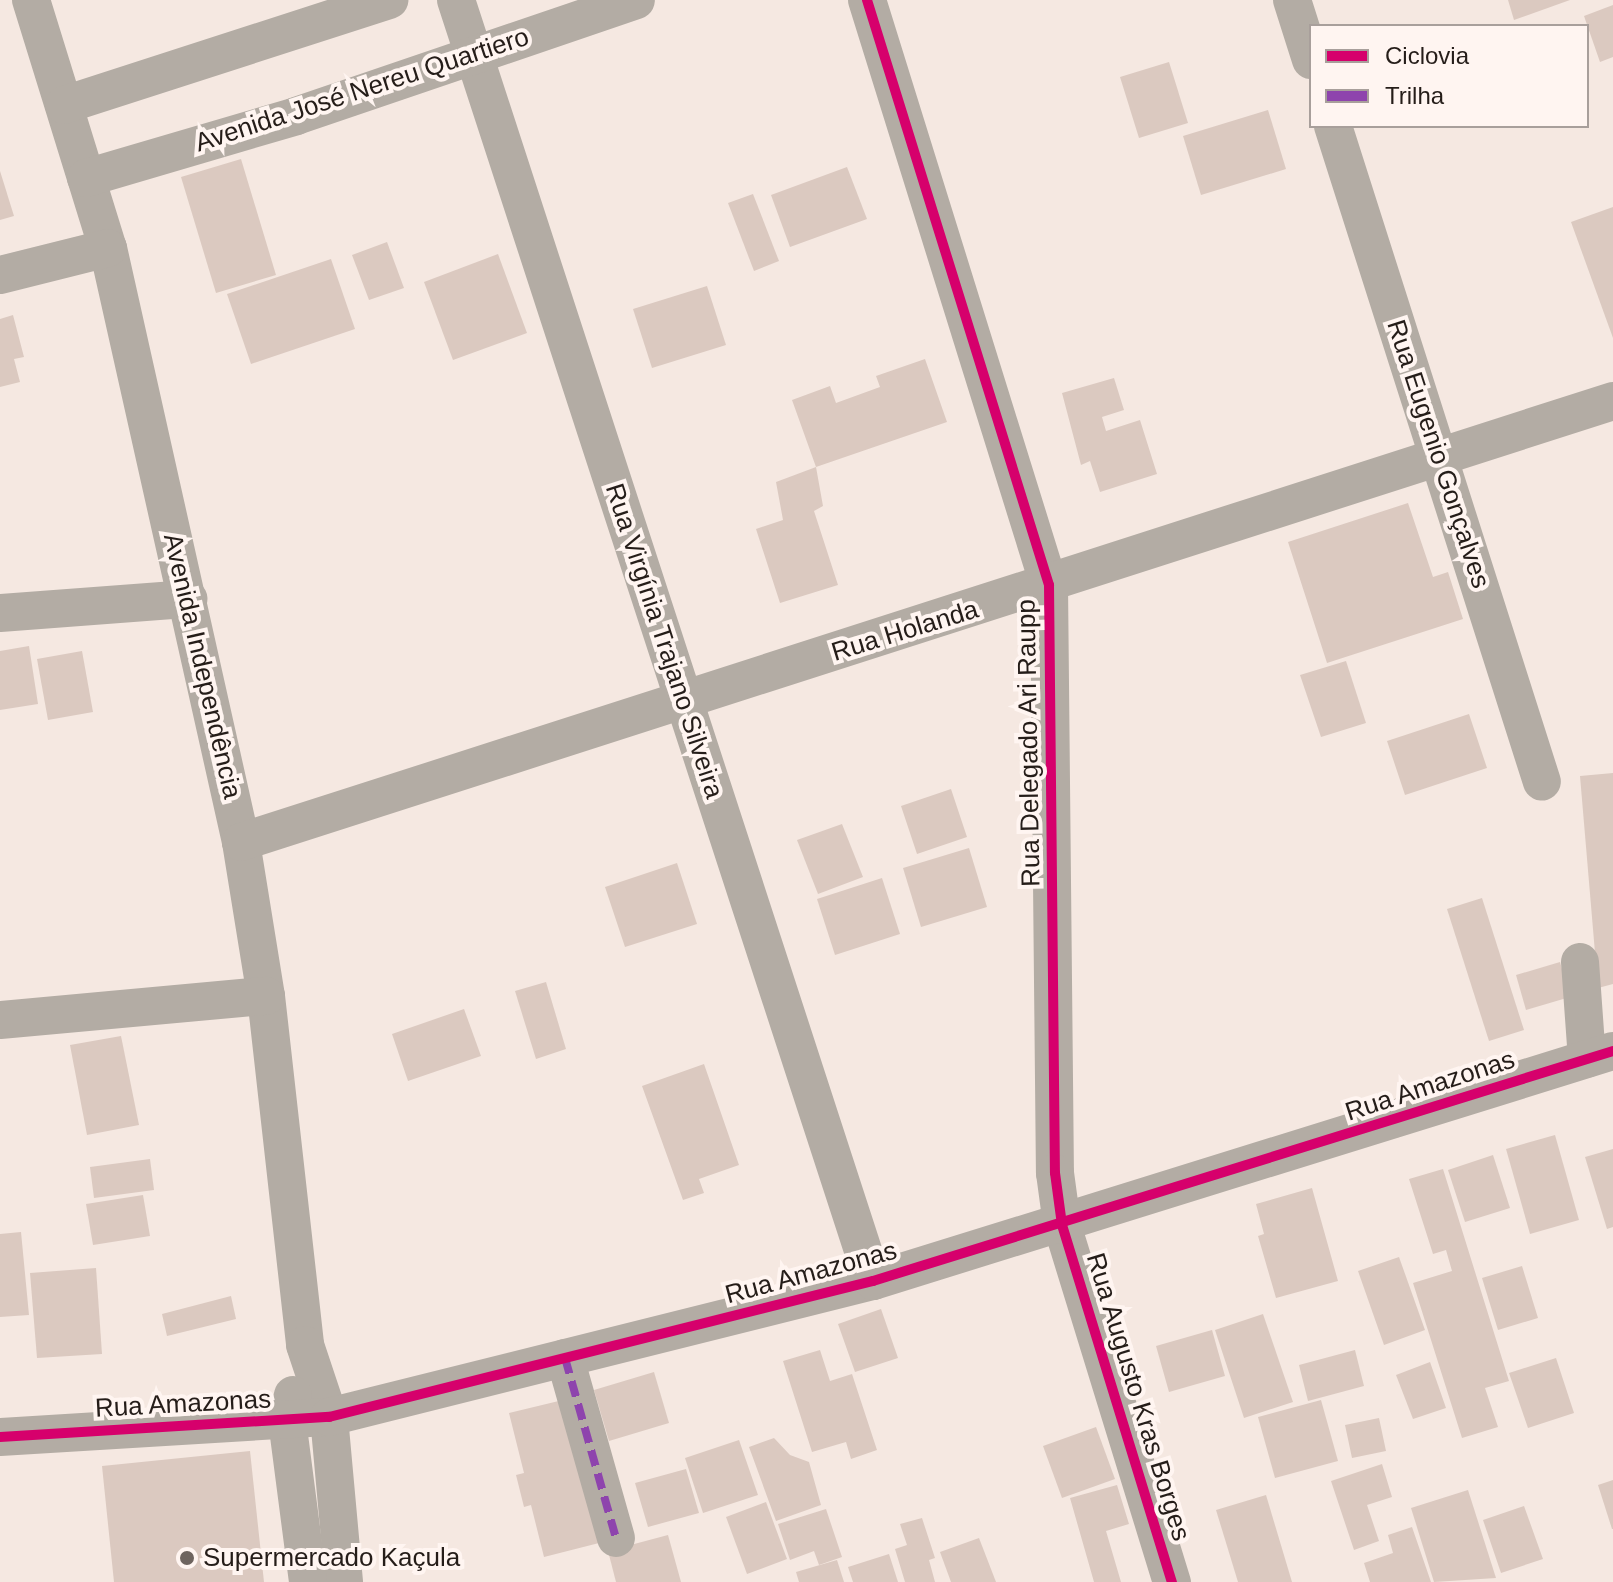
<!DOCTYPE html>
<html>
<head>
<meta charset="utf-8">
<style>
	body { margin:0 }
	#map { position:relative; width:1613px; height:1582px; overflow:hidden; background:#f5e8e1; font-family:Helvetica,sans-serif }
	div>[style] { position:absolute }
	.building>* { inset:0; background:#dbc9c0 }
	.minor>* { height:38px; margin:-19px; padding:0 19px; transform-origin:19px; border-radius:19px; background:#b3aca4 }
	.quiet>* { height:8px; margin-top:-4px; transform-origin:0; background:repeating-linear-gradient(90deg,#8e44ad 0 16px,transparent 0 24px) }
	.cycleway>* { height:10px; margin:-5px; padding:0 5px; transform-origin:5px; border-radius:5px; background:#d6006c }
	.dots>* { width:22px; height:22px; translate:-50% -50%; box-sizing:border-box; border:4px solid #fff5f1; border-radius:50% }
	span { translate:-50% -50%; white-space:nowrap; text-align:center; line-height:1.15; -webkit-text-stroke:8px #fff5f1; paint-order:stroke }
	.street-label { font-size:26px; color:#251d19 }
	.poi-label { font-size:26px; color:#251d19 }
	.left { translate:0 -50%; text-align:left }
	.legend { position:absolute; left:1309px; top:24px; width:280px; height:104px; box-sizing:border-box; background:#fff5f1; border:2px solid #a89f9b; margin:0; padding:10px 14px; list-style:none; font-size:24px; color:#251d19 }
	.legend li { display:flex; align-items:center; gap:16px; height:40px }
	.legend b { width:40px; border:2px solid #a89f9b }
</style>
</head>
<body>
<div id="map">
	<div class="building">
		<i style="clip-path:polygon(1508px 0,1570px 0,1514px 20px)"></i>
		<i style="clip-path:polygon(1613px 5px,1613px 57px,1600px 62px,1584px 16px)"></i>
		<i style="clip-path:polygon(1169px 62px,1188px 123px,1139px 138px,1120px 77px)"></i>
		<i style="clip-path:polygon(1268px 110px,1286px 169px,1201px 195px,1183px 136px)"></i>
		<i style="clip-path:polygon(241px 159px,276px 275px,216px 293px,181px 177px)"></i>
		<i style="clip-path:polygon(847px 167px,867px 219px,790px 247px,771px 195px)"></i>
		<i style="clip-path:polygon(0 171px,14px 216px,0 220px)"></i>
		<i style="clip-path:polygon(753px 194px,779px 261px,754px 271px,728px 203px)"></i>
		<i style="clip-path:polygon(1613px 207px,1613px 338px,1571px 222px)"></i>
		<i style="clip-path:polygon(387px 242px,404px 288px,369px 300px,352px 255px)"></i>
		<i style="clip-path:polygon(498px 254px,527px 333px,453px 360px,424px 282px)"></i>
		<i style="clip-path:polygon(331px 259px,355px 329px,251px 364px,227px 294px)"></i>
		<i style="clip-path:polygon(707px 286px,726px 345px,652px 368px,633px 309px)"></i>
		<i style="clip-path:polygon(13px 315px,24px 357px,14px 359px,20px 382px,0 387px,0 319px)"></i>
		<i style="clip-path:polygon(925px 359px,947px 422px,816px 467px,792px 400px,830px 386px,836px 403px,880px 387px,876px 376px)"></i>
		<i style="clip-path:polygon(1114px 378px,1124px 410px,1102px 417px,1106px 431px,1140px 420px,1157px 474px,1100px 492px,1090px 461px,1081px 465px,1062px 393px)"></i>
		<i style="clip-path:polygon(816px 467px,823px 506px,814px 511px,838px 585px,780px 603px,756px 529px,783px 520px,776px 482px)"></i>
		<i style="clip-path:polygon(1408px 503px,1433px 577px,1448px 572px,1463px 619px,1327px 663px,1288px 542px)"></i>
		<i style="clip-path:polygon(29px 646px,38px 704px,0 710px,0 651px)"></i>
		<i style="clip-path:polygon(82px 651px,93px 712px,48px 720px,37px 659px)"></i>
		<i style="clip-path:polygon(1346px 661px,1366px 723px,1321px 737px,1300px 675px)"></i>
		<i style="clip-path:polygon(1469px 714px,1487px 768px,1405px 795px,1387px 741px)"></i>
		<i style="clip-path:polygon(1613px 773px,1613px 984px,1598px 988px,1580px 776px)"></i>
		<i style="clip-path:polygon(951px 789px,967px 837px,917px 854px,901px 806px)"></i>
		<i style="clip-path:polygon(842px 824px,863px 877px,818px 894px,797px 840px)"></i>
		<i style="clip-path:polygon(969px 848px,987px 907px,921px 927px,903px 868px)"></i>
		<i style="clip-path:polygon(677px 863px,697px 924px,625px 947px,605px 887px)"></i>
		<i style="clip-path:polygon(882px 878px,900px 934px,835px 955px,817px 899px)"></i>
		<i style="clip-path:polygon(1482px 898px,1524px 1030px,1489px 1041px,1447px 909px)"></i>
		<i style="clip-path:polygon(1560px 962px,1570px 997px,1526px 1010px,1516px 975px)"></i>
		<i style="clip-path:polygon(546px 982px,566px 1049px,536px 1059px,515px 991px)"></i>
		<i style="clip-path:polygon(464px 1009px,481px 1056px,408px 1081px,392px 1034px)"></i>
		<i style="clip-path:polygon(121px 1036px,139px 1125px,87px 1135px,70px 1045px)"></i>
		<i style="clip-path:polygon(704px 1064px,739px 1165px,699px 1179px,704px 1193px,683px 1200px,642px 1086px)"></i>
		<i style="clip-path:polygon(1555px 1135px,1579px 1220px,1530px 1234px,1506px 1149px)"></i>
		<i style="clip-path:polygon(1613px 1149px,1613px 1227px,1607px 1229px,1585px 1157px)"></i>
		<i style="clip-path:polygon(1493px 1155px,1510px 1208px,1465px 1222px,1448px 1170px)"></i>
		<i style="clip-path:polygon(150px 1159px,154px 1190px,94px 1198px,90px 1167px)"></i>
		<i style="clip-path:polygon(1443px 1169px,1509px 1381px,1485px 1388px,1498px 1427px,1462px 1438px,1413px 1283px,1452px 1271px,1446px 1250px,1433px 1254px,1409px 1179px)"></i>
		<i style="clip-path:polygon(1312px 1188px,1338px 1281px,1276px 1298px,1258px 1236px,1264px 1234px,1256px 1204px)"></i>
		<i style="clip-path:polygon(143px 1195px,150px 1236px,93px 1245px,86px 1204px)"></i>
		<i style="clip-path:polygon(21px 1232px,29px 1315px,0 1317px,0 1234px)"></i>
		<i style="clip-path:polygon(1399px 1257px,1425px 1330px,1384px 1345px,1358px 1271px)"></i>
		<i style="clip-path:polygon(1522px 1266px,1538px 1318px,1498px 1330px,1482px 1278px)"></i>
		<i style="clip-path:polygon(96px 1268px,102px 1354px,37px 1358px,30px 1273px)"></i>
		<i style="clip-path:polygon(231px 1296px,236px 1319px,167px 1336px,162px 1314px)"></i>
		<i style="clip-path:polygon(881px 1309px,898px 1358px,855px 1372px,838px 1324px)"></i>
		<i style="clip-path:polygon(1263px 1314px,1293px 1402px,1244px 1418px,1215px 1330px)"></i>
		<i style="clip-path:polygon(1212px 1330px,1225px 1376px,1169px 1392px,1156px 1346px)"></i>
		<i style="clip-path:polygon(820px 1350px,830px 1381px,852px 1374px,877px 1450px,851px 1459px,846px 1442px,812px 1452px,783px 1361px)"></i>
		<i style="clip-path:polygon(1355px 1350px,1364px 1386px,1308px 1401px,1299px 1365px)"></i>
		<i style="clip-path:polygon(1556px 1358px,1574px 1413px,1528px 1428px,1509px 1373px)"></i>
		<i style="clip-path:polygon(1430px 1362px,1446px 1408px,1413px 1419px,1396px 1375px)"></i>
		<i style="clip-path:polygon(654px 1372px,669px 1423px,609px 1441px,594px 1390px)"></i>
		<i style="clip-path:polygon(567px 1399px,603px 1542px,544px 1557px,531px 1505px,524px 1507px,516px 1475px,524px 1473px,509px 1413px)"></i>
		<i style="clip-path:polygon(1321px 1400px,1338px 1461px,1275px 1478px,1258px 1417px)"></i>
		<i style="clip-path:polygon(1379px 1418px,1386px 1451px,1352px 1458px,1345px 1425px)"></i>
		<i style="clip-path:polygon(1096px 1427px,1115px 1479px,1062px 1498px,1043px 1446px)"></i>
		<i style="clip-path:polygon(774px 1438px,790px 1455px,809px 1462px,821px 1505px,776px 1521px,749px 1447px)"></i>
		<i style="clip-path:polygon(739px 1440px,758px 1495px,703px 1513px,685px 1458px)"></i>
		<i style="clip-path:polygon(250px 1451px,264px 1582px,114px 1582px,102px 1466px)"></i>
		<i style="clip-path:polygon(1382px 1464px,1392px 1497px,1367px 1505px,1379px 1541px,1354px 1550px,1331px 1481px)"></i>
		<i style="clip-path:polygon(686px 1469px,699px 1513px,648px 1527px,635px 1483px)"></i>
		<i style="clip-path:polygon(1613px 1480px,1613px 1529px,1612px 1529px,1598px 1485px)"></i>
		<i style="clip-path:polygon(1117px 1485px,1129px 1524px,1106px 1531px,1121px 1582px,1094px 1582px,1070px 1498px)"></i>
		<i style="clip-path:polygon(1468px 1490px,1496px 1578px,1434px 1582px,1411px 1508px)"></i>
		<i style="clip-path:polygon(1266px 1495px,1292px 1582px,1238px 1582px,1216px 1510px)"></i>
		<i style="clip-path:polygon(766px 1502px,787px 1559px,747px 1574px,726px 1517px)"></i>
		<i style="clip-path:polygon(1524px 1506px,1543px 1559px,1501px 1573px,1483px 1520px)"></i>
		<i style="clip-path:polygon(826px 1509px,842px 1557px,819px 1565px,814px 1551px,790px 1560px,778px 1524px)"></i>
		<i style="clip-path:polygon(922px 1518px,935px 1558px,929px 1560px,935px 1582px,905px 1582px,895px 1549px,907px 1545px,900px 1524px)"></i>
		<i style="clip-path:polygon(1412px 1527px,1431px 1582px,1370px 1582px,1364px 1563px,1393px 1553px,1388px 1535px)"></i>
		<i style="clip-path:polygon(668px 1535px,681px 1582px,616px 1582px,608px 1551px)"></i>
		<i style="clip-path:polygon(979px 1538px,996px 1582px,951px 1582px,940px 1552px)"></i>
		<i style="clip-path:polygon(889px 1554px,898px 1582px,853px 1582px,848px 1567px)"></i>
		<i style="clip-path:polygon(837px 1560px,844px 1582px,799px 1582px,796px 1572px)"></i>
	</div>
	<div class="minor">
		<i style="left:31px;top:0;width:260px;rotate:72.8deg"></i>
		<i style="left:108px;top:248px;width:609px;rotate:77.38deg"></i>
		<i style="left:241px;top:842px;width:156px;rotate:80.8deg"></i>
		<i style="left:266px;top:996px;width:351px;rotate:83.6deg"></i>
		<i style="left:305px;top:1345px;width:76px;rotate:71.6deg"></i>
		<i style="left:329px;top:1417px;width:166px;rotate:84.8deg"></i>
		<i style="left:456px;top:0;width:1347px;rotate:71.97deg"></i>
		<i style="left:867px;top:0;width:613px;rotate:72.72deg"></i>
		<i style="left:1049px;top:585px;width:588px;rotate:89.42deg"></i>
		<i style="left:1055px;top:1173px;width:52px;rotate:82.3deg"></i>
		<i style="left:1062px;top:1225px;width:374px;rotate:72.9deg"></i>
		<i style="left:1292px;top:0;width:63px;rotate:72.4deg"></i>
		<i style="left:64px;top:105px;width:342px;rotate:-17.9deg"></i>
		<i style="left:1333px;top:126px;width:688px;rotate:72.33deg"></i>
		<i style="left:86px;top:178px;width:219px;rotate:-16.4deg"></i>
		<i style="left:296px;top:116px;width:359px;rotate:-18.8deg"></i>
		<i style="left:0;top:275px;width:111px;rotate:-14deg"></i>
		<i style="left:0;top:613px;width:189px;rotate:-4.3deg"></i>
		<i style="left:241px;top:842px;width:1441px;rotate:-17.82deg"></i>
		<i style="left:1580px;top:962px;width:97px;rotate:85.9deg"></i>
		<i style="left:0;top:1020px;width:267px;rotate:-5.2deg"></i>
		<i style="left:565px;top:1358px;width:187px;rotate:74.2deg"></i>
		<i style="left:293px;top:1395px;width:26px;rotate:103deg"></i>
		<i style="left:287px;top:1420px;width:163px;rotate:82.6deg"></i>
		<i style="left:0;top:1437px;width:330px;rotate:-3.5deg"></i>
		<i style="left:329px;top:1417px;width:561px;rotate:-14.04deg"></i>
		<i style="left:873px;top:1281px;width:775px;rotate:-17.27deg"></i>
	</div>
	<div class="quiet">
		<i style="left:565px;top:1358px;width:187px;rotate:74.2deg"></i>
	</div>
	<div class="cycleway">
		<i style="left:867px;top:0;width:613px;rotate:72.72deg"></i>
		<i style="left:1049px;top:585px;width:588px;rotate:89.42deg"></i>
		<i style="left:1055px;top:1173px;width:52px;rotate:82.3deg"></i>
		<i style="left:1062px;top:1225px;width:374px;rotate:72.9deg"></i>
		<i style="left:0;top:1437px;width:330px;rotate:-3.5deg"></i>
		<i style="left:329px;top:1417px;width:561px;rotate:-14.04deg"></i>
		<i style="left:873px;top:1281px;width:775px;rotate:-17.27deg"></i>
	</div>
	<div class="dots">
		<i style="left:187px;top:1558px;background:#6e645f"></i>
	</div>
	<div class="street-label">
		<span style="left:362px;top:90px;rotate:-18deg">Avenida José Nereu Quartiero</span>
		<span style="left:1438px;top:454px;rotate:72deg">Rua Eugenio Gonçalves</span>
		<span style="left:905px;top:631px;rotate:-17deg">Rua Holanda</span>
		<span style="left:664px;top:641px;rotate:72deg">Rua Virgínia Trajano Silveira</span>
		<span style="left:202px;top:666px;rotate:77deg">Avenida Independência</span>
		<span style="left:1029px;top:743px;rotate:-91deg">Rua Delegado Ari Raupp</span>
		<span style="left:1430px;top:1086px;rotate:-18deg">Rua Amazonas</span>
		<span style="left:811px;top:1273px;rotate:-15deg">Rua Amazonas</span>
		<span style="left:1138px;top:1397px;rotate:73deg">Rua Augusto Kras Borges</span>
		<span style="left:183px;top:1404px;rotate:-3deg">Rua Amazonas</span>
	</div>
	<div class="poi-label">
		<span class="left" style="left:203px;top:1558px">Supermercado Kaçula</span>
	</div>
	<ul class="legend">
	<li><b style="height:10px;background:#d6006c"></b>Ciclovia</li>
	<li><b style="height:10px;background:#8e44ad"></b>Trilha</li>
	</ul>
</div>
</body>
</html>
